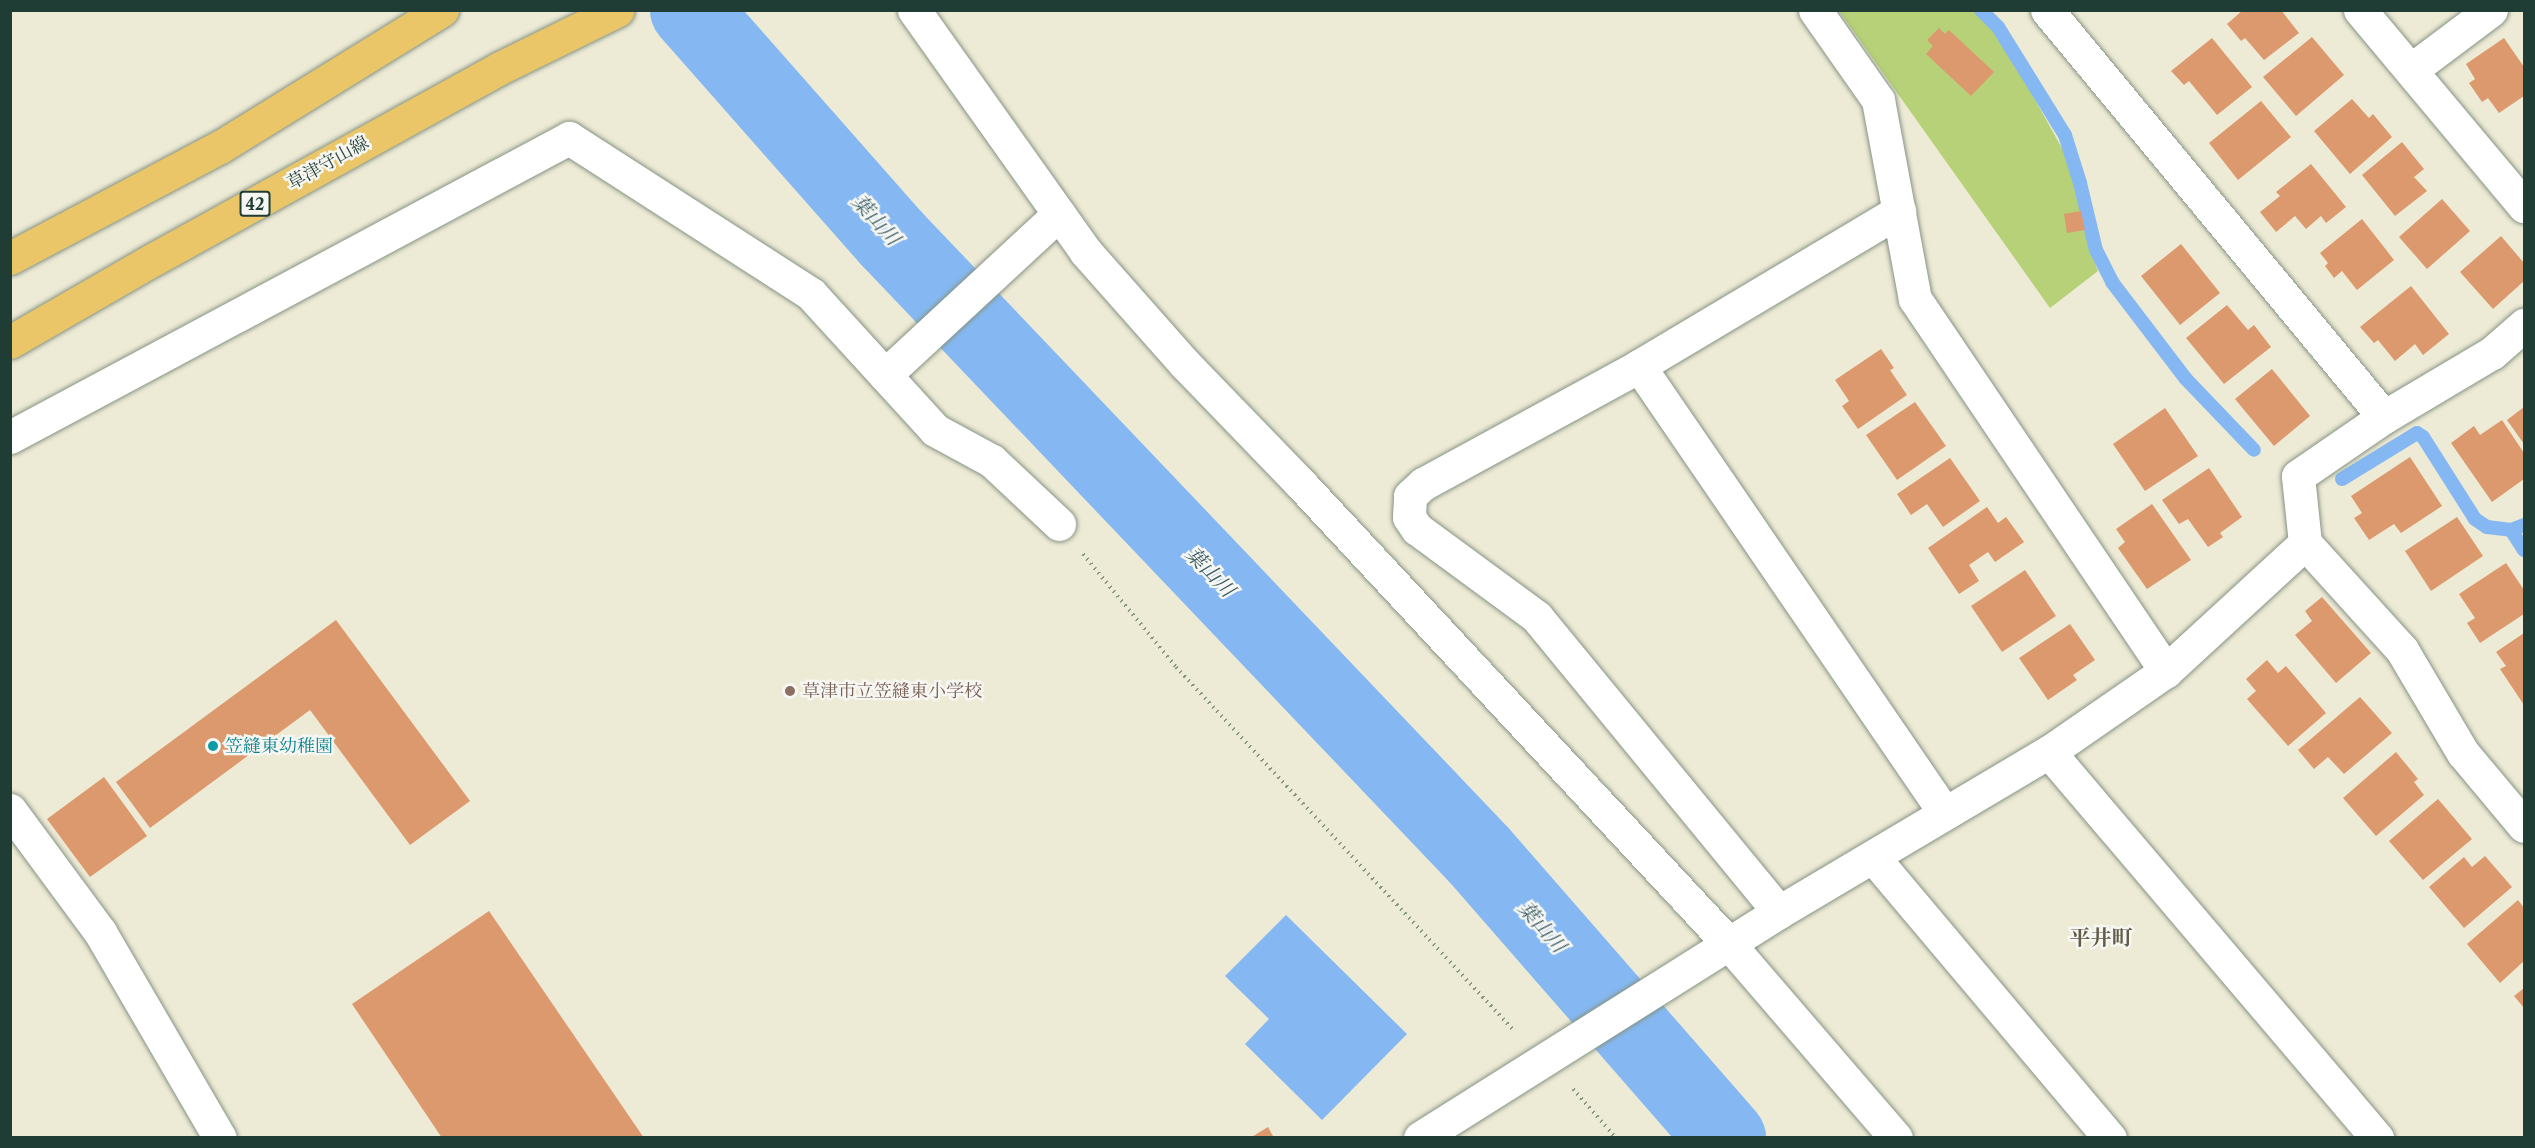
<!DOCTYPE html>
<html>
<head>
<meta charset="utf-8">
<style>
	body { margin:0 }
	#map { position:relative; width:2535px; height:1148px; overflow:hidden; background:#edead5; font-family:"Libre Caslon Text","Noto Serif JP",serif }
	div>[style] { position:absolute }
	.green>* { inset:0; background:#b6d177 }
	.water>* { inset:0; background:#85b8f2 }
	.stream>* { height:14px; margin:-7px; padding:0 7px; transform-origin:7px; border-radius:7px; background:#85b8f2 }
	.river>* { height:80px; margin:-40px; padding:0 40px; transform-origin:40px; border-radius:40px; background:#85b8f2 }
	.building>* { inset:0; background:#dd996e }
	.path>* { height:4px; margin-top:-2px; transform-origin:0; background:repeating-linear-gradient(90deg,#869484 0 1.5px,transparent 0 6px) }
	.roads { filter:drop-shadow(0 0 2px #869484) drop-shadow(0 0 2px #869484) }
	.street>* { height:33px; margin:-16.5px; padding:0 16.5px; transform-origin:16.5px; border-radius:16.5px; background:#fff }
	.primary>* { height:33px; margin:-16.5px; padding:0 16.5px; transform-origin:16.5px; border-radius:16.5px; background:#eac669 }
	.dots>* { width:16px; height:16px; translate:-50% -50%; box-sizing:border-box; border:3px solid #f6f6f2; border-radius:50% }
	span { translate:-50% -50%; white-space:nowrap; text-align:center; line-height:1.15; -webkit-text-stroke:5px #f6f6f2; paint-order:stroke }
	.shield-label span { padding:2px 4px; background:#f6f6f2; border:2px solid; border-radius:4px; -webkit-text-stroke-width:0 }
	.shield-label { font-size:16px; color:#1f3d34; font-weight:700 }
	.street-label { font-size:18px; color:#1f3d34 }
	.education-label { font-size:18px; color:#785e54 }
	.left { translate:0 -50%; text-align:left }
	.culture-label { font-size:18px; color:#0d838f }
	.water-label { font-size:20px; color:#385c64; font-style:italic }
	.quarter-label { font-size:21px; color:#625d48; font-weight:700 }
	.frame { position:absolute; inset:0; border:12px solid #1f3d34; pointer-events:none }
</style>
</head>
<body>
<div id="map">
	<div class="green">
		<i style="clip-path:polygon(1839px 11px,1974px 11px,1992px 29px,2018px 69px,2064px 152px,2079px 198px,2090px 251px,2098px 271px,2050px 308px)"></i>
	</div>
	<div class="water">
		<i style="clip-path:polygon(1286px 915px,1407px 1034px,1322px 1120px,1245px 1044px,1269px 1019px,1225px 976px)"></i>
	</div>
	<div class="stream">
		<i style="left:1981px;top:10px;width:24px;rotate:45deg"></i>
		<i style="left:1998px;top:27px;width:127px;rotate:58.2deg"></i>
		<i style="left:2065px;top:135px;width:50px;rotate:72.6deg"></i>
		<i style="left:2080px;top:183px;width:69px;rotate:76.6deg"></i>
		<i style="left:2096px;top:250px;width:36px;rotate:63deg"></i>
		<i style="left:2112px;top:282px;width:122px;rotate:52.7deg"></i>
		<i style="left:2186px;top:379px;width:98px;rotate:46.2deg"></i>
		<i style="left:2342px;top:479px;width:88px;rotate:-31.5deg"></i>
		<i style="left:2417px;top:433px;width:7px;rotate:34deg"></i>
		<i style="left:2423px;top:437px;width:97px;rotate:57.6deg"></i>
		<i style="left:2475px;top:519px;width:14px;rotate:34deg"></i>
		<i style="left:2487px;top:527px;width:24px;rotate:7deg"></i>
		<i style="left:2511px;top:530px;width:14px;rotate:-21deg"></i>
		<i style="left:2511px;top:530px;width:24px;rotate:57deg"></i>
	</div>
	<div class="river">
		<i style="left:690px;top:10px;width:305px;rotate:48.6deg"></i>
		<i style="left:892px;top:239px;width:851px;rotate:46.38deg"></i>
		<i style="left:1479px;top:855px;width:376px;rotate:48.9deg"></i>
	</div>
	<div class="building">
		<i style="clip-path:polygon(2243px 10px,2281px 10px,2299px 33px,2264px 60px,2245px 38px,2241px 41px,2227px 24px)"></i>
		<i style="clip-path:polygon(1939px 28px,1945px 34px,1949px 30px,1994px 72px,1971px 96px,1926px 54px,1933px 46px,1927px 40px)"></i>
		<i style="clip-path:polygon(2312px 37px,2344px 75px,2296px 116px,2263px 77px)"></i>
		<i style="clip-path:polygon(2212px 38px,2252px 87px,2217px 115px,2189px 81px,2184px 85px,2171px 71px)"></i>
		<i style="clip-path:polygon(2504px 38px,2524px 67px,2524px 96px,2499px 113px,2488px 98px,2482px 102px,2469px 83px,2475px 79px,2466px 64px)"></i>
		<i style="clip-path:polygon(2352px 99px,2369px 118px,2373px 114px,2392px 137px,2350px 174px,2314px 131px)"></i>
		<i style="clip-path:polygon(2261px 101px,2291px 137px,2238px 180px,2209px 143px)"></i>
		<i style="clip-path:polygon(2402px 142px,2424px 169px,2414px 177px,2427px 191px,2395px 216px,2362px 175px)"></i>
		<i style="clip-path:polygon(2311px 164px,2346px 207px,2326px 223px,2321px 216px,2306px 229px,2295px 216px,2276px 232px,2260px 212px,2280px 196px,2276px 192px)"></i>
		<i style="clip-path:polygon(2442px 199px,2470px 231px,2427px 269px,2399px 237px)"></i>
		<i style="clip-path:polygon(2081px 211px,2085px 230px,2067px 233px,2064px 214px)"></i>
		<i style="clip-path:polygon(2362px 219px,2394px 260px,2357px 290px,2342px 271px,2334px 278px,2325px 266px,2328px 263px,2320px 253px)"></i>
		<i style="clip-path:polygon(2501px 236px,2524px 263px,2524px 281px,2493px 309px,2460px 272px)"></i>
		<i style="clip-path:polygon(2181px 244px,2220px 293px,2180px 325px,2141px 276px)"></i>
		<i style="clip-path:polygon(2411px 286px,2449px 334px,2423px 355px,2415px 344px,2395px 361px,2378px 340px,2374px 343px,2360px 327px)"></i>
		<i style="clip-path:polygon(2227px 305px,2248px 330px,2254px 325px,2271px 347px,2224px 384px,2186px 338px)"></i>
		<i style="clip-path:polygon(1881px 349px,1894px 368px,1890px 370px,1907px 395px,1858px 429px,1842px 406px,1849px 401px,1835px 380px)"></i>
		<i style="clip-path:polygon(2272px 369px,2310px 416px,2274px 446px,2235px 399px)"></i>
		<i style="clip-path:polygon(1915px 402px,1946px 446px,1897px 480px,1866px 435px)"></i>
		<i style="clip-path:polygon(2524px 407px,2524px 444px,2507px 420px)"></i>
		<i style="clip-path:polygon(2165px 408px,2198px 456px,2145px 491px,2113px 444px)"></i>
		<i style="clip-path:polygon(2502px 420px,2524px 453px,2524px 479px,2492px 502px,2451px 443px,2474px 426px,2480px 435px)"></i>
		<i style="clip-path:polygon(2410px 457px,2442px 506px,2401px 533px,2394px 524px,2369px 540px,2354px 518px,2362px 513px,2351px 496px)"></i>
		<i style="clip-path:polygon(1950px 458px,1980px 501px,1943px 527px,1927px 504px,1911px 515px,1897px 494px)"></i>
		<i style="clip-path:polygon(2209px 468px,2242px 517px,2220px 533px,2223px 537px,2208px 547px,2188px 519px,2179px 524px,2162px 500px)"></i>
		<i style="clip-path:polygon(2152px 504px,2191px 560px,2147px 589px,2118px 548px,2125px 542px,2116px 529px)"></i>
		<i style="clip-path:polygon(1987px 507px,1998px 523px,2006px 517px,2024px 542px,1995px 562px,1988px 552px,1969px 565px,1979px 581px,1959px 594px,1928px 548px)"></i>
		<i style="clip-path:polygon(2457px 517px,2483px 556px,2431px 591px,2405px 551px)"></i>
		<i style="clip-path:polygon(2506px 563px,2524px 590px,2524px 614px,2480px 643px,2467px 623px,2475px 618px,2459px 594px)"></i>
		<i style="clip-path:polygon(2025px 570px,2056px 616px,2002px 652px,1971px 606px)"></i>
		<i style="clip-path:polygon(2322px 597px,2371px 653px,2336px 683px,2295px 635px,2312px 621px,2305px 611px)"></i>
		<i style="clip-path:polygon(336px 620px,470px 801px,410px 845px,310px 710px,150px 828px,116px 782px)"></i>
		<i style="clip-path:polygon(2070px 624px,2095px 660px,2073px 675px,2077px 680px,2048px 700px,2019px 658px)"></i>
		<i style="clip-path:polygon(2524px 633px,2524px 705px,2500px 669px,2506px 666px,2496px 652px)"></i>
		<i style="clip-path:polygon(2267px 660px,2278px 673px,2286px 666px,2326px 713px,2288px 746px,2247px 699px,2256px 691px,2246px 679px)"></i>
		<i style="clip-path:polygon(2360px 697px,2392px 733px,2344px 774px,2328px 757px,2314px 769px,2298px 750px)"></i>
		<i style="clip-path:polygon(2396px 752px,2418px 779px,2414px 782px,2424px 795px,2376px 836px,2343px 798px)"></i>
		<i style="clip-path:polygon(104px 777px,147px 836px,90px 877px,47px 819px)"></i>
		<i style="clip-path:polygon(2438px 799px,2472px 839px,2423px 880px,2389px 841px)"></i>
		<i style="clip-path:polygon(2485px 856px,2512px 887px,2464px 928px,2429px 887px,2464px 857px,2472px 867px)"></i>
		<i style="clip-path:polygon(2518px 900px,2524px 908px,2524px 961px,2500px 983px,2467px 944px)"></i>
		<i style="clip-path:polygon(489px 911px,644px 1138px,442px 1138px,352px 1004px)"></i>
		<i style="clip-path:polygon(2524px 988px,2524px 1008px,2514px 996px)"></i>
		<i style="clip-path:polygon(1268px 1127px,1274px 1138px,1250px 1138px)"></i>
	</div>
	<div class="path">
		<i style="left:1083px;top:554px;width:146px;rotate:50.5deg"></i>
		<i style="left:1176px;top:667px;width:497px;rotate:47.1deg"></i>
		<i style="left:1573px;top:1089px;width:65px;rotate:48.7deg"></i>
	</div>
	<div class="roads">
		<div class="street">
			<i style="left:914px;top:10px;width:296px;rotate:54.6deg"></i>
			<i style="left:1085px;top:251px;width:151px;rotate:48.5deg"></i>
			<i style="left:1185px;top:364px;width:165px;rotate:46deg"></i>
			<i style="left:1300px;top:483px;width:630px;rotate:47.06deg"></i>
			<i style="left:1729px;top:944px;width:256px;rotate:49.3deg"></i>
			<i style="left:1815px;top:10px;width:110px;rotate:55deg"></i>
			<i style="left:1878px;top:100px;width:202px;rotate:79.5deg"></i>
			<i style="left:1915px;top:299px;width:449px;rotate:56deg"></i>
			<i style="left:2047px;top:10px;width:528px;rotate:50.37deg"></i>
			<i style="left:2360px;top:10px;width:256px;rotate:50.1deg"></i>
			<i style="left:2411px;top:70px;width:100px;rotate:-36.9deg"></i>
			<i style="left:1639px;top:366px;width:540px;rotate:55.63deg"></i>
			<i style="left:885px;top:375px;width:237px;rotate:-42.8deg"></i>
			<i style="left:10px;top:437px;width:634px;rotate:-28.14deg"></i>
			<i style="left:569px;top:138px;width:288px;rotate:32.8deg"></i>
			<i style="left:811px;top:294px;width:184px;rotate:47.6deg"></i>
			<i style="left:935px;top:430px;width:65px;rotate:28.5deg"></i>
			<i style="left:992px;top:461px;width:92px;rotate:43.2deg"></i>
			<i style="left:2305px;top:543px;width:144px;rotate:47.8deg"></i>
			<i style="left:2402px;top:650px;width:120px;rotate:59.4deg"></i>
			<i style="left:2463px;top:753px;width:95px;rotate:50.1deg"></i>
			<i style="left:2049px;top:752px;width:507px;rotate:49.64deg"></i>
			<i style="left:10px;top:810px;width:152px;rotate:53.6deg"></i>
			<i style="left:100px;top:932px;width:238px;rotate:59.8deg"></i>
			<i style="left:1873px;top:857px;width:368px;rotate:49.9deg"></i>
			<i style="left:1779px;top:912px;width:382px;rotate:-129.4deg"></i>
			<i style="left:1537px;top:617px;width:149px;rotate:-143.7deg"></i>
			<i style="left:1417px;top:529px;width:14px;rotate:-124deg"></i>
			<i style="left:1409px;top:517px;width:21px;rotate:-87deg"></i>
			<i style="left:1410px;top:496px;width:18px;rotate:-43deg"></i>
			<i style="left:1423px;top:484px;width:246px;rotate:-28.6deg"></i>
			<i style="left:1639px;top:366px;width:303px;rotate:-30.8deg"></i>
			<i style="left:1420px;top:1138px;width:424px;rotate:-32.2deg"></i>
			<i style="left:1779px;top:912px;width:314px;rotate:-30.7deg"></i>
			<i style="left:2049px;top:752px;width:142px;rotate:-34.7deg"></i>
			<i style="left:2166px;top:671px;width:189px;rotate:-42.6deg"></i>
			<i style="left:2305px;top:543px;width:67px;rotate:-96deg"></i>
			<i style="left:2298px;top:476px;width:104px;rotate:-34.5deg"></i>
			<i style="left:2384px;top:417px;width:126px;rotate:-30.7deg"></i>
			<i style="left:2492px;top:353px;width:43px;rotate:-41.2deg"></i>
		</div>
		<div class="primary">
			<i style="left:10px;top:258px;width:238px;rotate:-27.9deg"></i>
			<i style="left:220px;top:147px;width:261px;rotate:-31.7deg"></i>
			<i style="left:10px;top:342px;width:166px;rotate:-30deg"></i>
			<i style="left:154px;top:259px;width:395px;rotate:-28.9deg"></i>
			<i style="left:500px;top:68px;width:131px;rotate:-26.2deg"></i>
		</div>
	</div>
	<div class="dots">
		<i style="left:790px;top:691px;background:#8d6e63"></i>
		<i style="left:213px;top:746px;background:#0f9aa8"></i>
	</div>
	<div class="shield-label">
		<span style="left:255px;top:204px">42</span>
	</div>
	<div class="street-label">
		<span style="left:328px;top:163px;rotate:-29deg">草津守山線</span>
	</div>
	<div class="education-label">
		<span class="left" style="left:802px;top:691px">草津市立笠縫東小学校</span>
	</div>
	<div class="culture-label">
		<span class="left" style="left:225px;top:746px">笠縫東幼稚園</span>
	</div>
	<div class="water-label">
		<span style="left:876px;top:220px;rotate:48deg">葉山川</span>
		<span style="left:1210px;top:572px;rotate:46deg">葉山川</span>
		<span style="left:1542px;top:927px;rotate:49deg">葉山川</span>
	</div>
	<div class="quarter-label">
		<span style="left:2101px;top:938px">平井町</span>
	</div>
	<div class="frame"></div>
</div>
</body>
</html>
